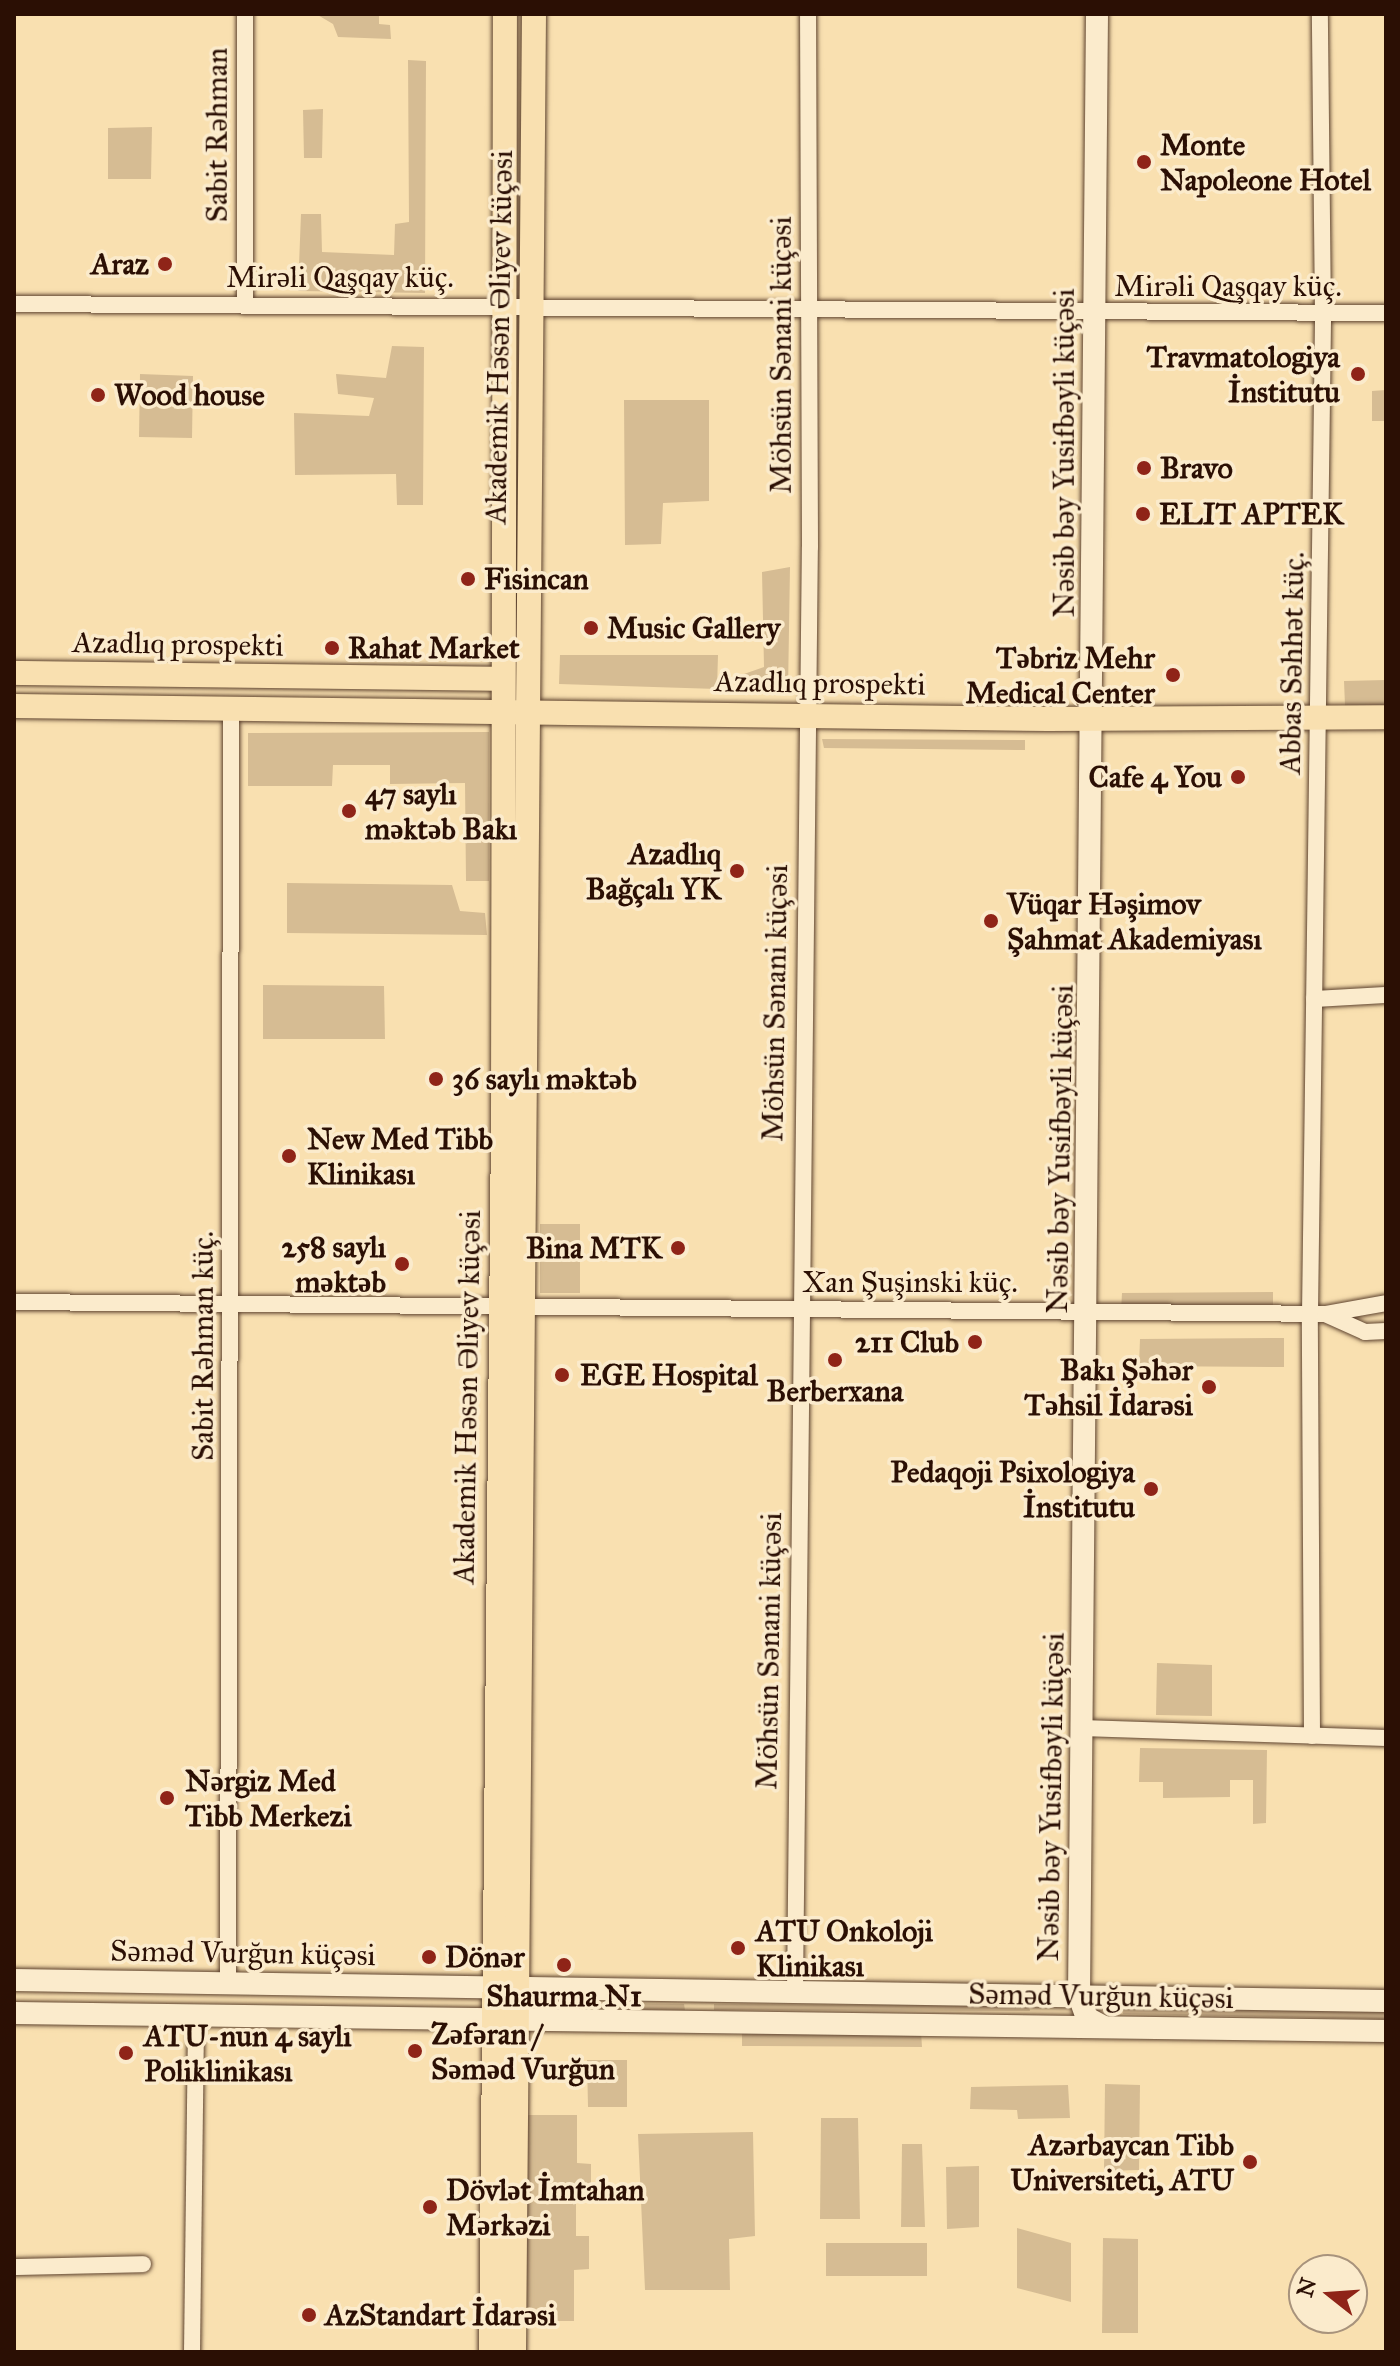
<!DOCTYPE html>
<html>
<head>
<meta charset="utf-8">
<style>
	body { margin:0 }
	#map { position:relative; width:1400px; height:2366px; overflow:hidden; background:#f9e0b0; font-family:"IM FELL Great Primer",serif }
	div>[style] { position:absolute }
	.green>* { inset:0; background:#d6bc93 }
	.roads { filter:drop-shadow(0 0 2px #5e432f) drop-shadow(0 0 2px #5e432f) }
	.street>* { height:16px; margin:-8px; padding:0 8px; transform-origin:8px; border-radius:8px; background:#fbebcc }
	.secondary>* { height:22px; margin:-11px; padding:0 11px; transform-origin:11px; border-radius:11px; background:#fbebcc }
	.primary>* { height:24px; margin:-12px; padding:0 12px; transform-origin:12px; border-radius:12px; background:#f9e0b0 }
	.dots>* { width:22px; height:22px; translate:-50% -50%; box-sizing:border-box; border:4px solid #fbebcc; border-radius:50% }
	span { translate:-50% -50%; white-space:nowrap; text-align:center; line-height:1.15; -webkit-text-stroke:7px #fbebcc; paint-order:stroke }
	.street-label { font-size:30px; color:#2b0f04 }
	.poi-label { font-size:30px; color:#2b0f04; font-weight:700 }
	.left { translate:0 -50%; text-align:left }
	.right { translate:-100% -50%; text-align:right }
	.frame { position:absolute; inset:0; border:16px solid #2b0f04; pointer-events:none }
	.north { position:absolute; left:1288px; top:2254px; width:80px; height:80px; box-sizing:border-box; background:#fbebcc; border:2px solid #a8937c; border-radius:50%; rotate:287deg; font-size:22px; font-weight:700; line-height:32px; text-align:center; color:#2b0f04 }
	.north::after { content:''; display:block; margin:auto; width:28px; height:36px; background:#8f2418; clip-path:polygon(50% 0,100% 100%,50% 72%,0 100%) }
</style>
</head>
<body>
<div id="map">
	<div class="green">
		<i style="clip-path:polygon(316px 14px,379px 14px,379px 24px,390px 25px,391px 39px,338px 37px,333px 24px)"></i>
		<i style="clip-path:polygon(408px 60px,426px 61px,425px 293px,298px 291px,301px 214px,321px 214px,322px 252px,394px 255px,395px 224px,409px 222px)"></i>
		<i style="clip-path:polygon(323px 109px,322px 158px,304px 158px,303px 110px)"></i>
		<i style="clip-path:polygon(152px 127px,151px 179px,108px 179px,108px 128px)"></i>
		<i style="clip-path:polygon(392px 346px,424px 347px,423px 505px,397px 505px,396px 474px,295px 475px,294px 413px,369px 416px,374px 398px,338px 394px,336px 374px,386px 378px)"></i>
		<i style="clip-path:polygon(140px 374px,193px 376px,192px 438px,139px 437px)"></i>
		<i style="clip-path:polygon(1386px 390px,1386px 421px,1372px 421px,1372px 391px)"></i>
		<i style="clip-path:polygon(624px 400px,709px 400px,709px 501px,663px 503px,661px 544px,625px 545px)"></i>
		<i style="clip-path:polygon(790px 567px,788px 691px,743px 691px,744px 674px,764px 667px,762px 572px)"></i>
		<i style="clip-path:polygon(560px 655px,718px 655px,717px 689px,559px 684px)"></i>
		<i style="clip-path:polygon(1386px 680px,1386px 705px,1345px 706px,1344px 681px)"></i>
		<i style="clip-path:polygon(489px 732px,489px 881px,466px 881px,465px 783px,390px 784px,390px 765px,333px 765px,332px 786px,248px 786px,248px 733px)"></i>
		<i style="clip-path:polygon(822px 739px,1025px 740px,1025px 750px,824px 748px)"></i>
		<i style="clip-path:polygon(287px 883px,452px 885px,460px 911px,485px 913px,487px 935px,287px 933px)"></i>
		<i style="clip-path:polygon(263px 985px,384px 986px,385px 1039px,263px 1039px)"></i>
		<i style="clip-path:polygon(540px 1224px,580px 1224px,580px 1293px,540px 1293px)"></i>
		<i style="clip-path:polygon(1273px 1292px,1273px 1310px,1121px 1311px,1122px 1293px)"></i>
		<i style="clip-path:polygon(1284px 1338px,1284px 1367px,1139px 1366px,1140px 1339px)"></i>
		<i style="clip-path:polygon(1157px 1663px,1212px 1665px,1212px 1716px,1156px 1715px)"></i>
		<i style="clip-path:polygon(1140px 1748px,1267px 1750px,1266px 1823px,1253px 1824px,1253px 1780px,1230px 1780px,1230px 1797px,1163px 1798px,1163px 1782px,1139px 1782px)"></i>
		<i style="clip-path:polygon(522px 2002px,684px 2004px,685px 2010px,523px 2008px)"></i>
		<i style="clip-path:polygon(714px 2004px,1029px 2006px,1030px 2011px,714px 2010px)"></i>
		<i style="clip-path:polygon(1122px 2008px,1386px 2012px,1386px 2019px,1123px 2014px)"></i>
		<i style="clip-path:polygon(742px 2032px,921px 2032px,922px 2047px,742px 2046px)"></i>
		<i style="clip-path:polygon(587px 2060px,627px 2060px,627px 2107px,588px 2107px)"></i>
		<i style="clip-path:polygon(1105px 2084px,1140px 2085px,1139px 2170px,1104px 2171px)"></i>
		<i style="clip-path:polygon(1068px 2085px,1070px 2118px,1018px 2119px,1017px 2110px,970px 2109px,971px 2087px)"></i>
		<i style="clip-path:polygon(525px 2115px,577px 2115px,577px 2163px,591px 2164px,591px 2196px,576px 2197px,576px 2236px,589px 2236px,589px 2269px,574px 2270px,574px 2321px,524px 2321px)"></i>
		<i style="clip-path:polygon(821px 2118px,858px 2118px,860px 2219px,820px 2219px)"></i>
		<i style="clip-path:polygon(753px 2132px,755px 2236px,729px 2239px,730px 2290px,645px 2290px,638px 2134px)"></i>
		<i style="clip-path:polygon(902px 2144px,922px 2144px,925px 2227px,901px 2227px)"></i>
		<i style="clip-path:polygon(979px 2166px,979px 2227px,947px 2229px,946px 2167px)"></i>
		<i style="clip-path:polygon(1017px 2228px,1071px 2243px,1071px 2302px,1017px 2288px)"></i>
		<i style="clip-path:polygon(1103px 2238px,1138px 2239px,1138px 2333px,1102px 2333px)"></i>
		<i style="clip-path:polygon(826px 2243px,927px 2243px,927px 2276px,826px 2276px)"></i>
	</div>
	<div class="roads">
		<div class="street">
			<i style="left:14px;top:304px;width:1372px;rotate:0.38deg"></i>
			<i style="left:245px;top:305px;width:291px;rotate:-90deg"></i>
			<i style="left:1314px;top:999px;width:72px;rotate:-3.2deg"></i>
			<i style="left:14px;top:1302px;width:1311px;rotate:0.52deg"></i>
			<i style="left:1325px;top:1314px;width:44px;rotate:24.2deg"></i>
			<i style="left:1365px;top:1332px;width:21px;rotate:-3deg"></i>
			<i style="left:1325px;top:1314px;width:62px;rotate:-10.2deg"></i>
			<i style="left:1082px;top:1728px;width:304px;rotate:1.9deg"></i>
			<i style="left:1312px;top:1736px;width:422px;rotate:-90.3deg"></i>
			<i style="left:1310px;top:1314px;width:999px;rotate:-89.25deg"></i>
			<i style="left:1323px;top:315px;width:301px;rotate:-90.6deg"></i>
			<i style="left:228px;top:1983px;width:1273px;rotate:-89.86deg"></i>
			<i style="left:795px;top:1992px;width:1445px;rotate:-89.41deg"></i>
			<i style="left:810px;top:547px;width:533px;rotate:-90.21deg"></i>
			<i style="left:14px;top:2267px;width:129px;rotate:-1.3deg"></i>
			<i style="left:192px;top:2352px;width:337px;rotate:-89.3deg"></i>
		</div>
		<div class="secondary">
			<i style="left:1097px;top:14px;width:1982px;rotate:90.52deg"></i>
			<i style="left:1079px;top:1996px;width:23px;rotate:70deg"></i>
			<i style="left:1087px;top:2018px;width:17px;rotate:28deg"></i>
			<i style="left:14px;top:1980px;width:1372px;rotate:0.88deg"></i>
			<i style="left:14px;top:2013px;width:1372px;rotate:0.75deg"></i>
		</div>
		<div class="primary">
			<i style="left:14px;top:673px;width:488px;rotate:0.7deg"></i>
			<i style="left:14px;top:706px;width:1034px;rotate:0.72deg"></i>
			<i style="left:1048px;top:719px;width:338px;rotate:-0.3deg"></i>
			<i style="left:491px;top:2352px;width:1237px;rotate:-89.44deg"></i>
			<i style="left:503px;top:1115px;width:1101px;rotate:-89.9deg"></i>
			<i style="left:514px;top:2352px;width:2338px;rotate:-89.51deg"></i>
		</div>
	</div>
	<div class="dots">
		<i style="left:1144px;top:162px;background:#8f2418"></i>
		<i style="left:165px;top:264px;background:#8f2418"></i>
		<i style="left:1358px;top:374px;background:#8f2418"></i>
		<i style="left:98px;top:395px;background:#8f2418"></i>
		<i style="left:1144px;top:468px;background:#8f2418"></i>
		<i style="left:1143px;top:514px;background:#8f2418"></i>
		<i style="left:468px;top:579px;background:#8f2418"></i>
		<i style="left:591px;top:628px;background:#8f2418"></i>
		<i style="left:332px;top:648px;background:#8f2418"></i>
		<i style="left:1173px;top:675px;background:#8f2418"></i>
		<i style="left:1238px;top:777px;background:#8f2418"></i>
		<i style="left:349px;top:811px;background:#8f2418"></i>
		<i style="left:737px;top:871px;background:#8f2418"></i>
		<i style="left:991px;top:921px;background:#8f2418"></i>
		<i style="left:436px;top:1079px;background:#8f2418"></i>
		<i style="left:289px;top:1156px;background:#8f2418"></i>
		<i style="left:678px;top:1248px;background:#8f2418"></i>
		<i style="left:402px;top:1264px;background:#8f2418"></i>
		<i style="left:975px;top:1342px;background:#8f2418"></i>
		<i style="left:835px;top:1360px;background:#8f2418"></i>
		<i style="left:562px;top:1375px;background:#8f2418"></i>
		<i style="left:1209px;top:1387px;background:#8f2418"></i>
		<i style="left:1151px;top:1489px;background:#8f2418"></i>
		<i style="left:167px;top:1798px;background:#8f2418"></i>
		<i style="left:738px;top:1948px;background:#8f2418"></i>
		<i style="left:429px;top:1957px;background:#8f2418"></i>
		<i style="left:564px;top:1965px;background:#8f2418"></i>
		<i style="left:415px;top:2051px;background:#8f2418"></i>
		<i style="left:126px;top:2053px;background:#8f2418"></i>
		<i style="left:1250px;top:2162px;background:#8f2418"></i>
		<i style="left:430px;top:2207px;background:#8f2418"></i>
		<i style="left:309px;top:2315px;background:#8f2418"></i>
	</div>
	<div class="street-label">
		<span style="left:217px;top:135px;rotate:-90deg">Sabit Rəhman</span>
		<span style="left:340px;top:277px">Mirəli Qaşqay küç.</span>
		<span style="left:1228px;top:286px">Mirəli Qaşqay küç.</span>
		<span style="left:499px;top:337px;rotate:-89deg">Akademik Həsən Əliyev küçəsi</span>
		<span style="left:781px;top:355px;rotate:-90deg">Möhsün Sənani küçəsi</span>
		<span style="left:1064px;top:453px;rotate:-90deg">Nəsib bəy Yusifbəyli küçəsi</span>
		<span style="left:178px;top:644px;rotate:1deg">Azadlıq prospekti</span>
		<span style="left:1292px;top:663px;rotate:-89deg">Abbas Səhhət küç.</span>
		<span style="left:820px;top:683px;rotate:1deg">Azadlıq prospekti</span>
		<span style="left:775px;top:1003px;rotate:-89deg">Möhsün Sənani küçəsi</span>
		<span style="left:1060px;top:1149px;rotate:-89deg">Nəsib bəy Yusifbəyli küçəsi</span>
		<span style="left:910px;top:1282px">Xan Şuşinski küç.</span>
		<span style="left:203px;top:1346px;rotate:-90deg">Sabit Rəhman küç.</span>
		<span style="left:467px;top:1397px;rotate:-89deg">Akademik Həsən Əliyev küçəsi</span>
		<span style="left:769px;top:1651px;rotate:-89deg">Möhsün Sənani küçəsi</span>
		<span style="left:1051px;top:1797px;rotate:-89deg">Nəsib bəy Yusifbəyli küçəsi</span>
		<span style="left:243px;top:1953px;rotate:1deg">Səməd Vurğun küçəsi</span>
		<span style="left:1101px;top:1996px;rotate:1deg">Səməd Vurğun küçəsi</span>
	</div>
	<div class="poi-label">
		<span class="left" style="left:1160px;top:162px">Monte<br>Napoleone Hotel</span>
		<span class="right" style="left:149px;top:264px">Araz</span>
		<span class="right" style="left:1340px;top:374px">Travmatologiya<br>İnstitutu</span>
		<span class="left" style="left:114px;top:395px">Wood house</span>
		<span class="left" style="left:1160px;top:468px">Bravo</span>
		<span class="left" style="left:1159px;top:514px">ELIT APTEK</span>
		<span class="left" style="left:484px;top:579px">Fisincan</span>
		<span class="left" style="left:607px;top:628px">Music Gallery</span>
		<span class="left" style="left:348px;top:648px">Rahat Market</span>
		<span class="right" style="left:1155px;top:675px">Təbriz Mehr<br>Medical Center</span>
		<span class="right" style="left:1222px;top:777px">Cafe 4 You</span>
		<span class="left" style="left:365px;top:811px">47 saylı<br>məktəb Bakı</span>
		<span class="right" style="left:721px;top:871px">Azadlıq<br>Bağçalı YK</span>
		<span class="left" style="left:1007px;top:921px">Vüqar Həşimov<br>Şahmat Akademiyası</span>
		<span class="left" style="left:452px;top:1079px">36 saylı məktəb</span>
		<span class="left" style="left:307px;top:1156px">New Med Tibb<br>Klinikası</span>
		<span class="right" style="left:386px;top:1264px">258 saylı<br>məktəb</span>
		<span class="right" style="left:662px;top:1248px">Bina MTK</span>
		<span class="right" style="left:959px;top:1342px">211 Club</span>
		<span class="right" style="left:1193px;top:1387px">Bakı Şəhər<br>Təhsil İdarəsi</span>
		<span class="left" style="left:580px;top:1375px">EGE Hospital</span>
		<span style="left:835px;top:1391px">Berberxana</span>
		<span class="right" style="left:1135px;top:1489px">Pedaqoji Psixologiya<br>İnstitutu</span>
		<span class="left" style="left:185px;top:1798px">Nərgiz Med<br>Tibb Merkezi</span>
		<span class="left" style="left:756px;top:1948px">ATU Onkoloji<br>Klinikası</span>
		<span class="left" style="left:445px;top:1957px">Dönər</span>
		<span style="left:564px;top:1996px">Shaurma N1</span>
		<span class="left" style="left:431px;top:2051px">Zəfəran /<br>Səməd Vurğun</span>
		<span class="left" style="left:144px;top:2053px">ATU-nun 4 saylı<br>Poliklinikası</span>
		<span class="right" style="left:1234px;top:2162px">Azərbaycan Tibb<br>Universiteti, ATU</span>
		<span class="left" style="left:446px;top:2207px">Dövlət İmtahan<br>Mərkəzi</span>
		<span class="left" style="left:325px;top:2315px">AzStandart İdarəsi</span>
	</div>
	<div class="frame"></div>
	<div class="north">N</div>
</div>
</body>
</html>
